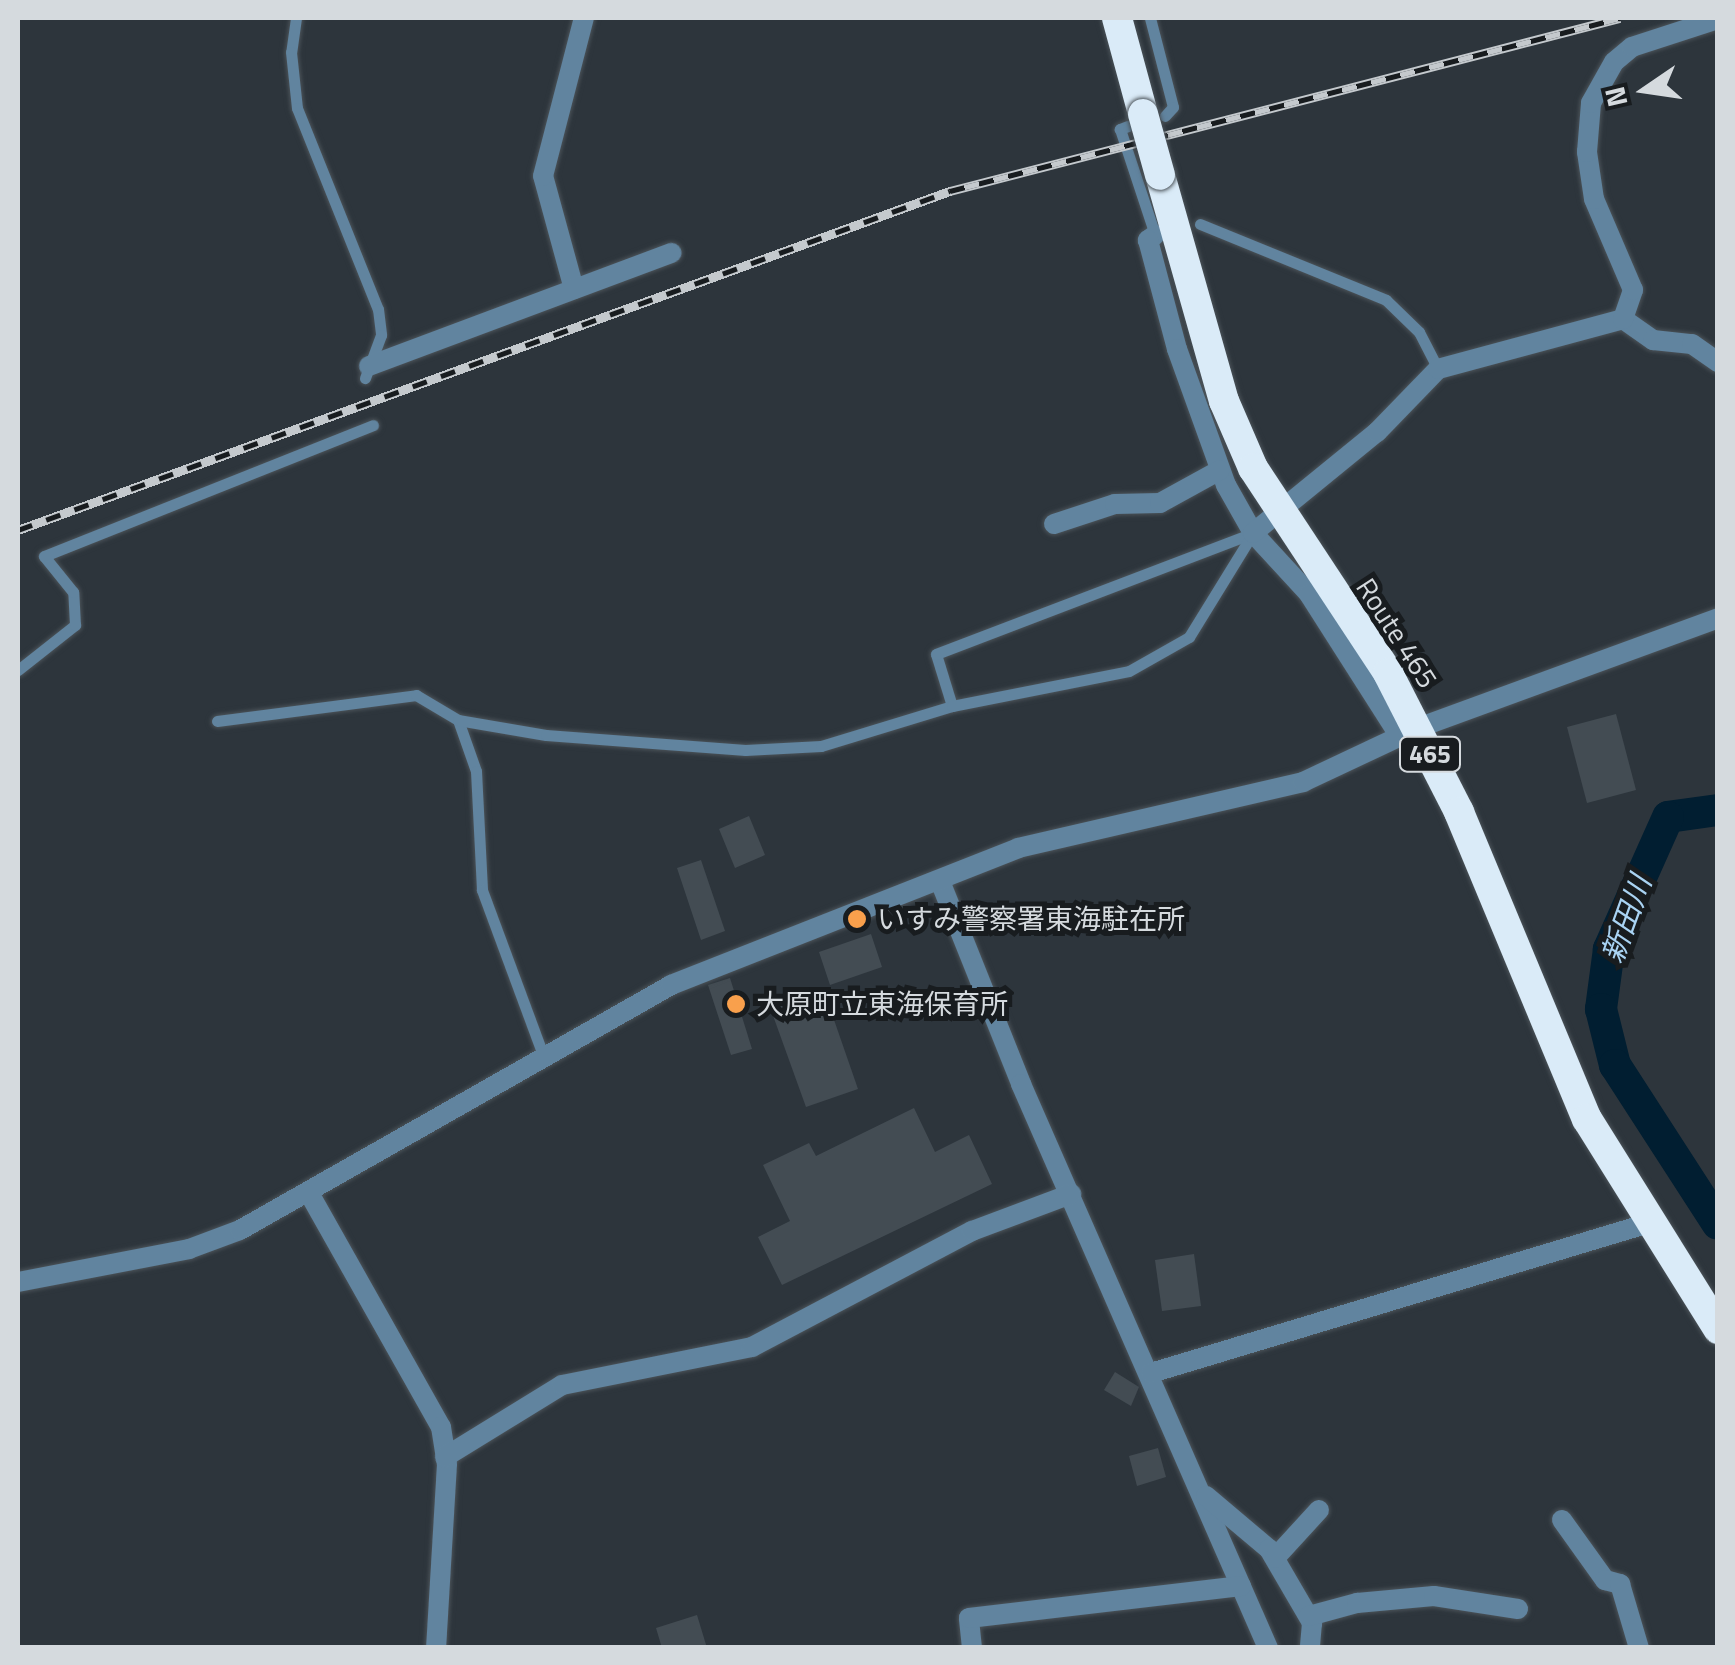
<!DOCTYPE html>
<html>
<head>
<meta charset="utf-8">
<style>
	body { margin:0 }
	#map { position:relative; width:1735px; height:1665px; overflow:hidden; background:#2d353c; font-family:"Titillium Web","Noto Sans JP",sans-serif }
	div>[style] { position:absolute }
	.river>* { height:32px; margin:-16px; padding:0 16px; transform-origin:16px; border-radius:16px; background:#011e31 }
	.building>* { inset:0; background:#434c53 }
	.roads { filter:drop-shadow(0 0 2px #4b5359) drop-shadow(0 0 2px #4b5359) }
	.lane>* { height:11px; margin:-5.5px; padding:0 5.5px; transform-origin:5.5px; border-radius:5.5px; background:#61849f }
	.street>* { height:20px; margin:-10px; padding:0 10px; transform-origin:10px; border-radius:10px; background:#61849f }
	.highway>* { height:30px; margin:-15px; padding:0 15px; transform-origin:15px; border-radius:15px; background:#daebf8 }
	.rail>* { height:9px; margin-top:-4.5px; transform-origin:0; background:repeating-linear-gradient(90deg,#181c1f 0 15px,#c4c9cd 0 30px); box-sizing:border-box; border-block:2px solid #c4c9cd }
	.bridges { filter:drop-shadow(0 0 2px #4b5359) drop-shadow(0 0 2px #4b5359) }
	.highway-bridge>* { height:30px; margin:-15px; padding:0 15px; transform-origin:15px; border-radius:15px; background:#daebf8 }
	.dots>* { width:28px; height:28px; translate:-50% -50%; box-sizing:border-box; border:5px solid #181c1f; border-radius:50% }
	span { translate:-50% -50%; white-space:nowrap; text-align:center; line-height:1.15; -webkit-text-stroke:10px #181c1f; paint-order:stroke }
	.shield-label span { padding:2px 8px; background:#181c1f; border:2px solid; border-radius:8px; -webkit-text-stroke-width:0 }
	.shield-label { font-size:25px; color:#d5dade; font-weight:700 }
	.street-label { font-size:28px; color:#d5dade }
	.poi-label { font-size:28px; color:#d5dade }
	.left { translate:0 -50%; text-align:left }
	.water-label { font-size:30px; color:#a9d3f3; font-style:italic }
	.frame { position:absolute; inset:0; border:20px solid #d5dade; pointer-events:none }
	.north { position:absolute; left:1595px; top:40px; width:100px; height:100px; -webkit-text-stroke:8px #181c1f; paint-order:stroke; rotate:257deg; font-size:28px; font-weight:700; line-height:40px; text-align:center; color:#d5dade }
	.north::after { content:''; display:block; margin:auto; width:35px; height:45px; background:#d5dade; clip-path:polygon(50% 0,100% 100%,50% 72%,0 100%) }
</style>
</head>
<body>
<div id="map">
	<div class="river">
		<i style="left:1718px;top:810px;width:50px;rotate:172deg"></i>
		<i style="left:1668px;top:817px;width:145px;rotate:114.1deg"></i>
		<i style="left:1609px;top:949px;width:61px;rotate:97.6deg"></i>
		<i style="left:1601px;top:1009px;width:58px;rotate:76deg"></i>
		<i style="left:1615px;top:1065px;width:189px;rotate:57.1deg"></i>
	</div>
	<div class="building">
		<i style="clip-path:polygon(1616px 714px,1636px 790px,1587px 803px,1567px 727px)"></i>
		<i style="clip-path:polygon(749px 816px,765px 855px,735px 868px,719px 829px)"></i>
		<i style="clip-path:polygon(701px 860px,725px 931px,701px 940px,677px 868px)"></i>
		<i style="clip-path:polygon(871px 934px,882px 967px,830px 985px,819px 952px)"></i>
		<i style="clip-path:polygon(730px 978px,752px 1049px,731px 1055px,708px 985px)"></i>
		<i style="clip-path:polygon(824px 991px,858px 1089px,806px 1107px,771px 1010px)"></i>
		<i style="clip-path:polygon(914px 1108px,935px 1152px,969px 1135px,992px 1184px,782px 1285px,758px 1237px,790px 1221px,763px 1165px,809px 1143px,816px 1156px)"></i>
		<i style="clip-path:polygon(1194px 1254px,1201px 1306px,1162px 1311px,1155px 1260px)"></i>
		<i style="clip-path:polygon(1115px 1372px,1139px 1387px,1131px 1406px,1104px 1390px)"></i>
		<i style="clip-path:polygon(1158px 1448px,1166px 1477px,1137px 1486px,1129px 1456px)"></i>
		<i style="clip-path:polygon(697px 1615px,707px 1648px,662px 1648px,656px 1628px)"></i>
	</div>
	<div class="roads">
		<div class="lane">
			<i style="left:296px;top:18px;width:34px;rotate:98deg"></i>
			<i style="left:291px;top:52px;width:56px;rotate:83.9deg"></i>
			<i style="left:297px;top:108px;width:217px;rotate:68.1deg"></i>
			<i style="left:378px;top:309px;width:26px;rotate:83deg"></i>
			<i style="left:381px;top:335px;width:46px;rotate:110.4deg"></i>
			<i style="left:1150px;top:18px;width:92px;rotate:75.5deg"></i>
			<i style="left:1173px;top:107px;width:12px;rotate:132deg"></i>
			<i style="left:1128px;top:126px;width:9px;rotate:159deg"></i>
			<i style="left:1120px;top:129px;width:112px;rotate:71.7deg"></i>
			<i style="left:1200px;top:224px;width:201px;rotate:22.2deg"></i>
			<i style="left:1386px;top:300px;width:46px;rotate:44.1deg"></i>
			<i style="left:1419px;top:332px;width:42px;rotate:62.8deg"></i>
			<i style="left:18px;top:670px;width:73px;rotate:-38.3deg"></i>
			<i style="left:75px;top:625px;width:33px;rotate:-93deg"></i>
			<i style="left:73px;top:592px;width:46px;rotate:-128.9deg"></i>
			<i style="left:44px;top:556px;width:354px;rotate:-21.7deg"></i>
			<i style="left:952px;top:706px;width:54px;rotate:-107.1deg"></i>
			<i style="left:936px;top:654px;width:339px;rotate:-20.9deg"></i>
			<i style="left:458px;top:720px;width:54px;rotate:70.6deg"></i>
			<i style="left:476px;top:771px;width:119px;rotate:87.1deg"></i>
			<i style="left:482px;top:890px;width:176px;rotate:69.7deg"></i>
			<i style="left:217px;top:721px;width:201px;rotate:-7.4deg"></i>
			<i style="left:416px;top:695px;width:49px;rotate:30.8deg"></i>
			<i style="left:458px;top:720px;width:89px;rotate:9.7deg"></i>
			<i style="left:546px;top:735px;width:200px;rotate:4.3deg"></i>
			<i style="left:745px;top:750px;width:76px;rotate:-3deg"></i>
			<i style="left:821px;top:746px;width:137px;rotate:-17deg"></i>
			<i style="left:952px;top:706px;width:180px;rotate:-11.2deg"></i>
			<i style="left:1129px;top:671px;width:69px;rotate:-29.5deg"></i>
			<i style="left:1189px;top:637px;width:122px;rotate:-58.4deg"></i>
		</div>
		<div class="street">
			<i style="left:1155px;top:235px;width:9px;rotate:144deg"></i>
			<i style="left:1148px;top:240px;width:113px;rotate:75.1deg"></i>
			<i style="left:1177px;top:349px;width:145px;rotate:70.2deg"></i>
			<i style="left:1226px;top:485px;width:55px;rotate:60.6deg"></i>
			<i style="left:1253px;top:533px;width:83px;rotate:47.4deg"></i>
			<i style="left:1309px;top:594px;width:169px;rotate:57.5deg"></i>
			<i style="left:574px;top:289px;width:117px;rotate:-105.3deg"></i>
			<i style="left:543px;top:176px;width:163px;rotate:-75.5deg"></i>
			<i style="left:1623px;top:319px;width:37px;rotate:35deg"></i>
			<i style="left:1653px;top:340px;width:39px;rotate:6deg"></i>
			<i style="left:1692px;top:344px;width:32px;rotate:35deg"></i>
			<i style="left:369px;top:366px;width:323px;rotate:-20.5deg"></i>
			<i style="left:1054px;top:524px;width:64px;rotate:-18.2deg"></i>
			<i style="left:1115px;top:504px;width:45px;rotate:-1.3deg"></i>
			<i style="left:1160px;top:503px;width:68px;rotate:-28.8deg"></i>
			<i style="left:1253px;top:533px;width:160px;rotate:-39.2deg"></i>
			<i style="left:1377px;top:432px;width:88px;rotate:-45.9deg"></i>
			<i style="left:1438px;top:369px;width:192px;rotate:-15.1deg"></i>
			<i style="left:1623px;top:319px;width:31px;rotate:-71deg"></i>
			<i style="left:1633px;top:290px;width:99px;rotate:-113.2deg"></i>
			<i style="left:1594px;top:199px;width:48px;rotate:-98.5deg"></i>
			<i style="left:1587px;top:152px;width:49px;rotate:-85.3deg"></i>
			<i style="left:1591px;top:103px;width:47px;rotate:-60.7deg"></i>
			<i style="left:1614px;top:62px;width:23px;rotate:-40deg"></i>
			<i style="left:1632px;top:47px;width:90px;rotate:-18deg"></i>
			<i style="left:940px;top:881px;width:219px;rotate:68.2deg"></i>
			<i style="left:1021px;top:1084px;width:616px;rotate:66.35deg"></i>
			<i style="left:309px;top:1193px;width:269px;rotate:60.6deg"></i>
			<i style="left:441px;top:1427px;width:37px;rotate:81deg"></i>
			<i style="left:447px;top:1464px;width:184px;rotate:93.4deg"></i>
			<i style="left:18px;top:1282px;width:174px;rotate:-10.9deg"></i>
			<i style="left:189px;top:1249px;width:54px;rotate:-20.4deg"></i>
			<i style="left:240px;top:1230px;width:496px;rotate:-29.6deg"></i>
			<i style="left:671px;top:985px;width:373px;rotate:-21.5deg"></i>
			<i style="left:1018px;top:848px;width:293px;rotate:-13deg"></i>
			<i style="left:1303px;top:782px;width:127px;rotate:-25.2deg"></i>
			<i style="left:1418px;top:728px;width:320px;rotate:-20.1deg"></i>
			<i style="left:1151px;top:1373px;width:520px;rotate:-16.76deg"></i>
			<i style="left:445px;top:1457px;width:137px;rotate:-31.6deg"></i>
			<i style="left:562px;top:1385px;width:194px;rotate:-11.3deg"></i>
			<i style="left:752px;top:1347px;width:249px;rotate:-27.8deg"></i>
			<i style="left:972px;top:1231px;width:106px;rotate:-20.5deg"></i>
			<i style="left:1206px;top:1496px;width:82px;rotate:40.1deg"></i>
			<i style="left:1269px;top:1549px;width:86px;rotate:59.8deg"></i>
			<i style="left:1312px;top:1623px;width:25px;rotate:95deg"></i>
			<i style="left:1562px;top:1520px;width:74px;rotate:54.4deg"></i>
			<i style="left:1605px;top:1580px;width:16px;rotate:15deg"></i>
			<i style="left:1620px;top:1584px;width:67px;rotate:73.5deg"></i>
			<i style="left:1275px;top:1558px;width:65px;rotate:-47.5deg"></i>
			<i style="left:1309px;top:1616px;width:50px;rotate:-15.2deg"></i>
			<i style="left:1357px;top:1603px;width:77px;rotate:-5.2deg"></i>
			<i style="left:1434px;top:1596px;width:85px;rotate:8.8deg"></i>
			<i style="left:972px;top:1648px;width:30px;rotate:-96deg"></i>
			<i style="left:969px;top:1618px;width:274px;rotate:-6.7deg"></i>
		</div>
		<div class="highway">
			<i style="left:1117px;top:18px;width:99px;rotate:74.8deg"></i>
			<i style="left:1160px;top:175px;width:235px;rotate:74.2deg"></i>
			<i style="left:1224px;top:401px;width:73px;rotate:66.6deg"></i>
			<i style="left:1253px;top:468px;width:245px;rotate:56.6deg"></i>
			<i style="left:1388px;top:673px;width:156px;rotate:62.9deg"></i>
			<i style="left:1459px;top:812px;width:333px;rotate:67.4deg"></i>
			<i style="left:1587px;top:1119px;width:248px;rotate:58deg"></i>
		</div>
	</div>
	<div class="rail">
		<i style="left:18px;top:530px;width:992px;rotate:-19.99deg"></i>
		<i style="left:950px;top:191px;width:692px;rotate:-14.48deg"></i>
	</div>
	<div class="bridges">
		<div class="highway-bridge">
			<i style="left:1143px;top:114px;width:63px;rotate:74.4deg"></i>
		</div>
	</div>
	<div class="dots">
		<i style="left:857px;top:919px;background:#f9a04c"></i>
		<i style="left:736px;top:1004px;background:#f9a04c"></i>
	</div>
	<div class="shield-label">
		<span style="left:1430px;top:754px">465</span>
	</div>
	<div class="street-label">
		<span style="left:1397px;top:633px;rotate:57deg">Route 465</span>
	</div>
	<div class="poi-label">
		<span class="left" style="left:877px;top:919px">いすみ警察署東海駐在所</span>
		<span class="left" style="left:756px;top:1004px">大原町立東海保育所</span>
	</div>
	<div class="water-label">
		<span style="left:1626px;top:919px;rotate:-70deg">新田川</span>
	</div>
	<div class="frame"></div>
	<div class="north">N</div>
</div>
</body>
</html>
